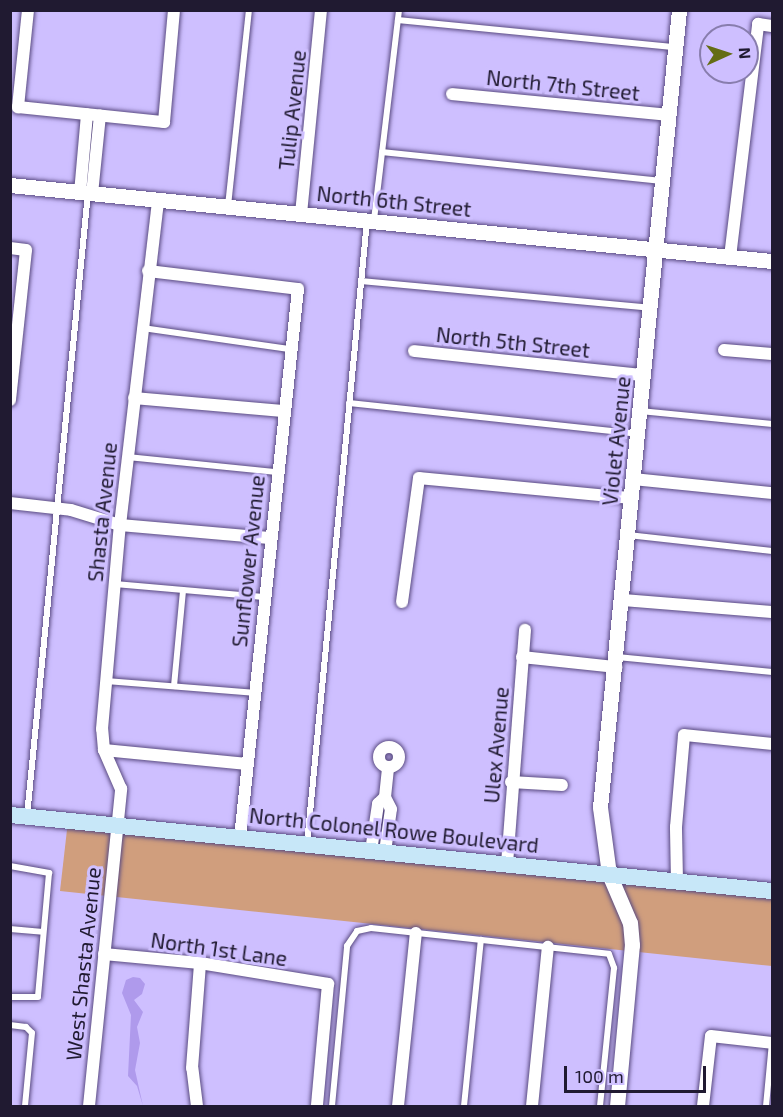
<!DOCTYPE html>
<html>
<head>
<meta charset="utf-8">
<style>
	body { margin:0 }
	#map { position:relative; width:783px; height:1117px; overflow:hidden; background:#cebfff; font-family:"Exo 2",sans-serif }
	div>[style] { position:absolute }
	.green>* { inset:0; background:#d09e7d }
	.water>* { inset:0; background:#af9aec }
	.roads { filter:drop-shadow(0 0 2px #5a4b82) drop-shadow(0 0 2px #5a4b82) }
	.service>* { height:6px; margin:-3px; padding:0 3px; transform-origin:3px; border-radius:3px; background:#fff }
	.minor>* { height:12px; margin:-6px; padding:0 6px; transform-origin:6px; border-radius:6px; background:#fff }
	.minor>.ring { margin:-6px; padding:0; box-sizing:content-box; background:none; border:12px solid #fff; border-radius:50% }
	.tertiary>* { height:15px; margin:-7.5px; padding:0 7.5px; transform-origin:7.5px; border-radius:7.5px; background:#fff }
	.secondary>* { height:16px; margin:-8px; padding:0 8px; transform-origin:8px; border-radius:8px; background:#c7e7f8 }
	span { translate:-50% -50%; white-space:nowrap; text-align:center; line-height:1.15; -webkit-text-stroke:6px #cebfff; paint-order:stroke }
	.street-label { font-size:21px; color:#201a31 }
	.frame { position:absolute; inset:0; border:12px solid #201a31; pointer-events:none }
	.north { position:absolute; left:699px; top:24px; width:60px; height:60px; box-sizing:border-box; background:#cebfff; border:2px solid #887dad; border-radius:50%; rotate:87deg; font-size:16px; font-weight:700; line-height:24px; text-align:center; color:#201a31 }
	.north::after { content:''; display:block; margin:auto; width:21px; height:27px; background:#646d14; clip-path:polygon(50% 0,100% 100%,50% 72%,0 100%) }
	.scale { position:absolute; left:564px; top:1066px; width:142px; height:27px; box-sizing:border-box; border:3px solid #201a31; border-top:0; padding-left:8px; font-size:18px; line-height:21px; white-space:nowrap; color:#201a31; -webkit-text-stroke:4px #cebfff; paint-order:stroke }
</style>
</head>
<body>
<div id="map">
	<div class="green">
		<i style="clip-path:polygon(68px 821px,772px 894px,772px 966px,60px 891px)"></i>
	</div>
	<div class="water">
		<i style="clip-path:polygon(133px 977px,140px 978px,145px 984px,142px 994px,134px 1000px,143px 1012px,137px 1027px,140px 1043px,135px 1070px,143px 1106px,137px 1086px,128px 1076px,131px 1015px,122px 993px,126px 980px)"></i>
	</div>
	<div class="roads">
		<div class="service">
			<i style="left:398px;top:20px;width:278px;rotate:5.6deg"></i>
			<i style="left:382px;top:152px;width:281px;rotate:5.9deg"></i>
			<i style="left:228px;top:206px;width:197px;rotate:-83.9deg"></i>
			<i style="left:374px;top:220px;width:211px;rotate:-83.2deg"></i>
			<i style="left:361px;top:281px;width:290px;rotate:5.3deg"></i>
			<i style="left:142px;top:328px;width:149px;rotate:8.1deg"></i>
			<i style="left:349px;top:403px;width:290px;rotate:6.1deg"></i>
			<i style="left:640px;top:411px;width:133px;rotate:5.6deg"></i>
			<i style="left:128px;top:457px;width:149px;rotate:5.8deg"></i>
			<i style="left:628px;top:535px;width:145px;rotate:6.3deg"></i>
			<i style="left:115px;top:584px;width:149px;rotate:5deg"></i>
			<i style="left:617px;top:657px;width:156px;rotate:5.5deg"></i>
			<i style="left:106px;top:681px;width:148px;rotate:4.6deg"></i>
			<i style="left:174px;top:686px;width:96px;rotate:-84.6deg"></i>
			<i style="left:27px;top:816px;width:626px;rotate:-84.41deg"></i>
			<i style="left:307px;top:844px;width:626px;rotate:-84.5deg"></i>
			<i style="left:10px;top:866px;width:40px;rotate:10deg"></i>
			<i style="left:49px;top:873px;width:124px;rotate:95.1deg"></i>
			<i style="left:38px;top:997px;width:28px;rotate:180deg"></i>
			<i style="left:10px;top:929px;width:33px;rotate:5deg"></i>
			<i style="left:10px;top:1025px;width:16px;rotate:7deg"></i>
			<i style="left:26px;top:1027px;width:8px;rotate:45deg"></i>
			<i style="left:32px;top:1033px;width:73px;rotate:95.5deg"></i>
			<i style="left:332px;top:1106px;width:161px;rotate:-84.6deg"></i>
			<i style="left:347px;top:946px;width:18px;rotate:-56deg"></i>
			<i style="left:357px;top:931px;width:14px;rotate:-12deg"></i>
			<i style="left:371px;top:928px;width:239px;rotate:6.2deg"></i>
			<i style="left:609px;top:954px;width:15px;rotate:70deg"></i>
			<i style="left:614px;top:968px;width:139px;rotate:95.8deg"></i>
			<i style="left:464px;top:1106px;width:167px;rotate:-84.2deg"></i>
			<i style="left:766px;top:1106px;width:63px;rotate:-84.6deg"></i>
		</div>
		<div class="minor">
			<i style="left:28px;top:10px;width:98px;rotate:95.9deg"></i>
			<i style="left:18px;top:107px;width:147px;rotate:5.9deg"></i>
			<i style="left:164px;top:122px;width:112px;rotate:-84.9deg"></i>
			<i style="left:452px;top:94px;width:218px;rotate:5.5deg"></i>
			<i style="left:80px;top:193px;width:79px;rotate:-84.9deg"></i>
			<i style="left:92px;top:194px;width:79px;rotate:-84.2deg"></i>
			<i style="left:301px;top:214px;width:205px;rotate:-84.4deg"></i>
			<i style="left:10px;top:248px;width:16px;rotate:7deg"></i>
			<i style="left:26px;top:250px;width:151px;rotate:96.1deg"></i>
			<i style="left:730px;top:257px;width:235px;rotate:-83.1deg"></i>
			<i style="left:758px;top:24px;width:14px;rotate:8deg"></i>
			<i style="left:148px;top:271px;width:151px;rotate:6.8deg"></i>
			<i style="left:298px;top:289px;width:552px;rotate:96.03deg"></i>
			<i style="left:724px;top:350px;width:48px;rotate:4.8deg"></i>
			<i style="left:414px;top:351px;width:230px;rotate:6deg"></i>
			<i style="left:134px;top:398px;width:149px;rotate:5deg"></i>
			<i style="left:633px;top:479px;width:140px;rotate:5.8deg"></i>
			<i style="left:10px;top:503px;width:61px;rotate:6.5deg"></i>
			<i style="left:71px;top:510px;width:51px;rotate:17deg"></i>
			<i style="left:120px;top:525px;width:150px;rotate:5deg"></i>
			<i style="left:623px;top:600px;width:149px;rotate:4.6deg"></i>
			<i style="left:402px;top:602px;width:125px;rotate:-82.2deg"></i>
			<i style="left:419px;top:478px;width:213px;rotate:5.4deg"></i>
			<i style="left:522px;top:657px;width:95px;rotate:6.1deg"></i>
			<i class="ring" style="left:379px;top:747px;width:8px;height:8px"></i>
			<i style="left:104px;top:750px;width:144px;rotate:5.6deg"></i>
			<i style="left:511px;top:782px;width:51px;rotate:3.4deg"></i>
			<i style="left:371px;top:851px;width:48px;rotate:-81.5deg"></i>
			<i style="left:378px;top:804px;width:10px;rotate:-45deg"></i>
			<i style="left:385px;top:852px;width:43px;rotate:-82.1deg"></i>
			<i style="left:391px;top:809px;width:13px;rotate:-117deg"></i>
			<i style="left:385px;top:797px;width:30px;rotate:-84deg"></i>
			<i style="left:507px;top:864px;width:235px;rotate:-85.6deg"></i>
			<i style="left:677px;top:881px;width:54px;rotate:-91.1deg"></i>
			<i style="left:676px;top:827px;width:92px;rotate:-85deg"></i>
			<i style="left:684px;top:735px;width:88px;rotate:5.8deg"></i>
			<i style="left:104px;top:954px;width:96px;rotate:5.4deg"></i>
			<i style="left:200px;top:963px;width:130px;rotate:9.3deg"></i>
			<i style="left:328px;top:984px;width:122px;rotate:95.2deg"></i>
			<i style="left:89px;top:1106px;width:319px;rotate:-84.2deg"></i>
			<i style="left:121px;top:789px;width:43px;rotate:-113.6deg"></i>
			<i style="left:104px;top:750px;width:21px;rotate:-95deg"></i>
			<i style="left:102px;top:729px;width:205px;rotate:-85deg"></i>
			<i style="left:120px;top:525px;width:327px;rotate:-83.3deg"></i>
			<i style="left:197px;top:1106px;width:38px;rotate:-97deg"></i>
			<i style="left:192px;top:1068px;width:105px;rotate:-85.6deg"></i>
			<i style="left:398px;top:1106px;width:174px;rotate:-84.1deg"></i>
			<i style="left:532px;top:1106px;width:160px;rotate:-84.3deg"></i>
			<i style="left:703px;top:1106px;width:70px;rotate:-83.5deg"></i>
			<i style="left:711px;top:1036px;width:61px;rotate:6.5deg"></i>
		</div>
		<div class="tertiary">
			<i style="left:10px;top:185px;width:766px;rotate:5.7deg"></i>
			<i style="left:617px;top:1106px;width:162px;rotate:-84.7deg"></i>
			<i style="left:632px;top:945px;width:22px;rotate:-95deg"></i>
			<i style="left:630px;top:923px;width:53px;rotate:-113.2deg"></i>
			<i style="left:609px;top:874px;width:68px;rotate:-97.7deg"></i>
			<i style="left:600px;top:807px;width:801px;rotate:-84.34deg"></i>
		</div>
		<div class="secondary">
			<i style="left:10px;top:815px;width:766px;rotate:5.7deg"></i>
		</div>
	</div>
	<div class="street-label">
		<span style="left:563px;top:85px;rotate:6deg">North 7th Street</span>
		<span style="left:292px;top:110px;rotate:-84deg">Tulip Avenue</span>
		<span style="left:394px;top:201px;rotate:6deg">North 6th Street</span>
		<span style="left:513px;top:342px;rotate:6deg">North 5th Street</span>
		<span style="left:616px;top:441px;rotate:-84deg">Violet Avenue</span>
		<span style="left:102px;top:512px;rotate:-84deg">Shasta Avenue</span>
		<span style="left:248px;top:561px;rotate:-84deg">Sunflower Avenue</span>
		<span style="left:496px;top:745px;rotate:-85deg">Ulex Avenue</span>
		<span style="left:394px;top:830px;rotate:6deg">North Colonel Rowe Boulevard</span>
		<span style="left:219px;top:949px;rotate:8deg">North 1st Lane</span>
		<span style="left:83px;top:964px;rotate:-84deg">West Shasta Avenue</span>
	</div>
	<div class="frame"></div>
	<div class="north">N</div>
	<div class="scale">100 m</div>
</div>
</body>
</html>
